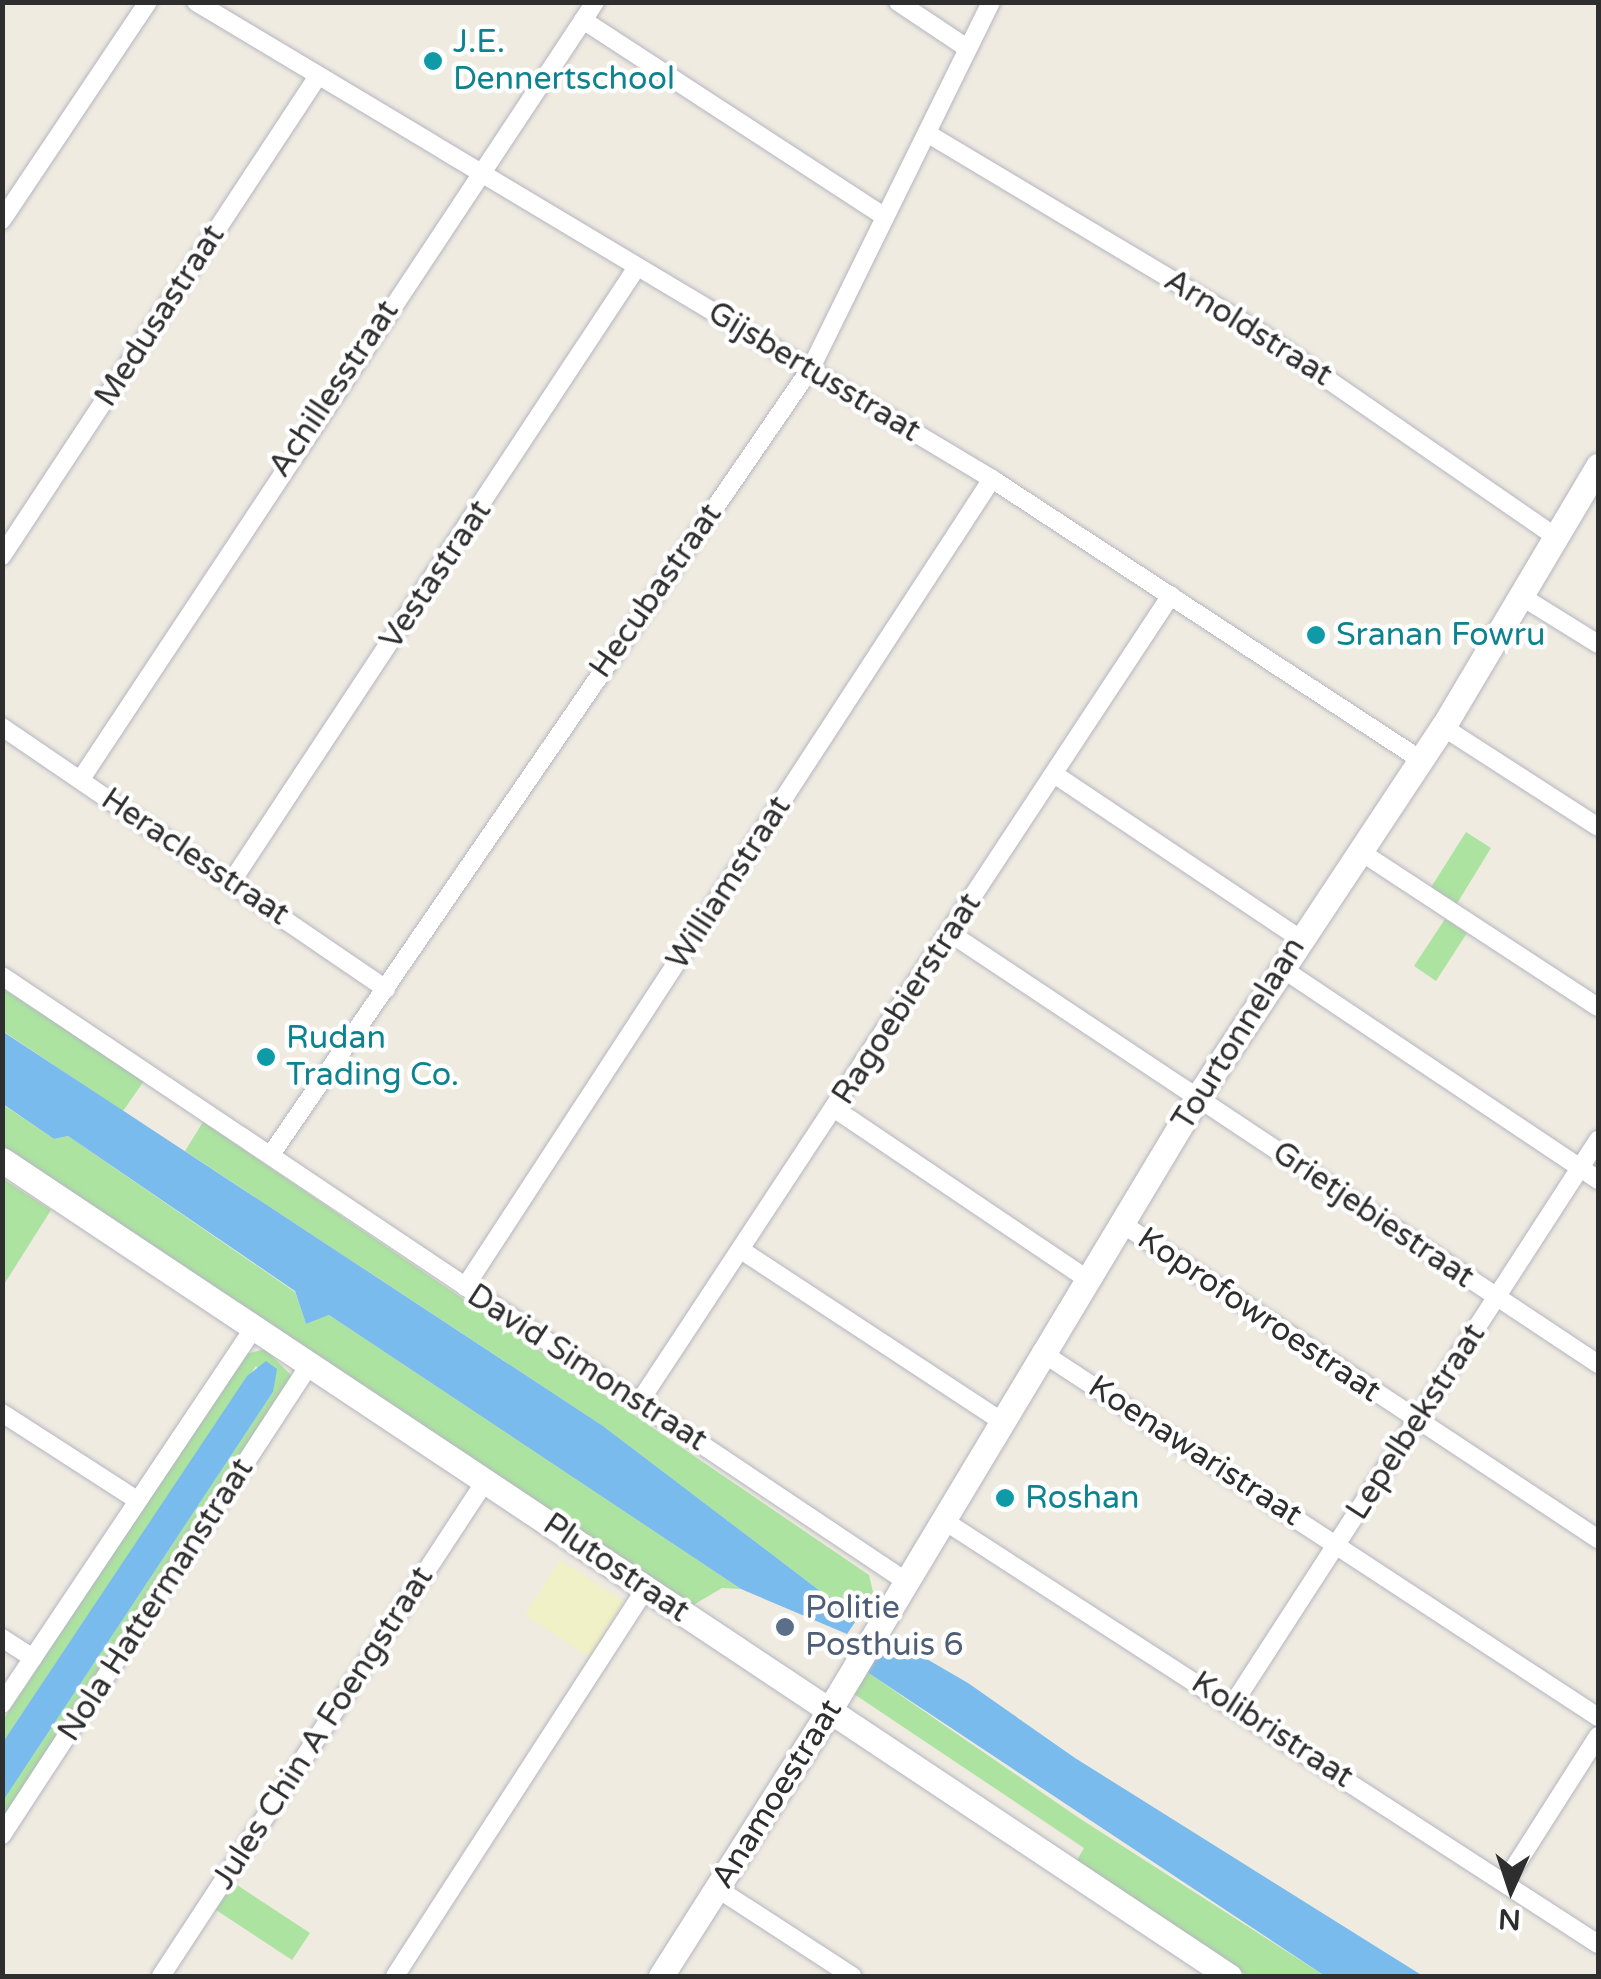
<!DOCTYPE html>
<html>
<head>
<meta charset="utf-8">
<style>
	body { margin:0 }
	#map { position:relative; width:1601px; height:1979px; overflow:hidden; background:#efebe1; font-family:"Varela Round",sans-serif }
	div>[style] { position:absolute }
	.green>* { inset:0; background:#ace3a0 }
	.sand>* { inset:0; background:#f1f1c7 }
	.water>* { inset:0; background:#79bbec }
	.roads { filter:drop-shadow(0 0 2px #b5b5c0) drop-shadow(0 0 2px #b5b5c0) }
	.street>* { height:18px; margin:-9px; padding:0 9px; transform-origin:9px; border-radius:9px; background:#fff }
	.secondary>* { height:25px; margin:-12.5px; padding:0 12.5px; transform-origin:12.5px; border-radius:12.5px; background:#fff }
	.dots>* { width:28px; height:28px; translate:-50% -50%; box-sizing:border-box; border:5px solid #fff; border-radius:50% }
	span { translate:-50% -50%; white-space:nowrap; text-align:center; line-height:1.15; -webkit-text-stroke:9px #fff; paint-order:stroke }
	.culture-label { font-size:32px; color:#0d838f }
	.left { translate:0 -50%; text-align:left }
	.street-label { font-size:32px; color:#2e2e2e }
	.service-label { font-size:32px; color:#4e5e75 }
	.frame { position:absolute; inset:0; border:5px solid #2e2e2e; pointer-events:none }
	.north { position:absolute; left:1461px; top:1839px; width:100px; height:100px; -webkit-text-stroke:8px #fff; paint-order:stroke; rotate:183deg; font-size:28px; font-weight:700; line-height:40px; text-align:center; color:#2e2e2e }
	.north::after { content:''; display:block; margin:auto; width:35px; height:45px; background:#2e2e2e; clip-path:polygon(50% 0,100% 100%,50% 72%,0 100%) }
</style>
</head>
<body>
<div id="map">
	<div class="green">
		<i style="clip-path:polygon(1466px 832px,1491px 848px,1456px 905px,1430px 889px)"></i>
		<i style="clip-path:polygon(1445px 919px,1467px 933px,1436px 981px,1414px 966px)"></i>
		<i style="clip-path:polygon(2px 988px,144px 1081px,123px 1111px,3px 1031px)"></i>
		<i style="clip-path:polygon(2px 1104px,54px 1139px,68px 1136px,295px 1292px,306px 1324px,329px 1315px,741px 1589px,722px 1588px,690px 1607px,3px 1151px)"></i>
		<i style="clip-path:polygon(203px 1122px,869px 1575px,873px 1592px,860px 1615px,849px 1600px,828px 1597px,603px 1426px,185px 1151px)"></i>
		<i style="clip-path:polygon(3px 1179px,51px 1210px,3px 1286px)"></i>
		<i style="clip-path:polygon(265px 1349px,292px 1376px,3px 1820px,3px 1801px,273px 1392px,256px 1366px,3px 1742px,3px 1720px,246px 1354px)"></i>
		<i style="clip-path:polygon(867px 1672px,1079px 1818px,1325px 1976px,1248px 1976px,1074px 1865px,1084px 1848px,854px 1694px)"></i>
		<i style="clip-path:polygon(234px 1883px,310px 1933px,292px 1960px,216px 1910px)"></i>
	</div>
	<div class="sand">
		<i style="clip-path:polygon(560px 1560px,624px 1602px,589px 1657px,525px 1615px)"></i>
	</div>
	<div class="water">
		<i style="clip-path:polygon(2px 1031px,603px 1426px,828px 1597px,849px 1600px,860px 1615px,847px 1634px,741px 1589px,329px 1315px,306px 1324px,295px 1291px,68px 1136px,54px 1139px,3px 1104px)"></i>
		<i style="clip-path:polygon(266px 1361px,277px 1369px,273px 1392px,3px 1801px,3px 1742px,247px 1376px)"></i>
		<i style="clip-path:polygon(887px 1636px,968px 1683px,1075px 1758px,1423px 1976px,1325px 1976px,867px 1672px)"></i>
	</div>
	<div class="roads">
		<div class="street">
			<i style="left:196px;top:2px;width:928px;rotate:30.93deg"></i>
			<i style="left:992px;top:479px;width:513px;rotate:33.23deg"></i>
			<i style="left:898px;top:2px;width:83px;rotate:33.7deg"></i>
			<i style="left:583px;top:20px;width:357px;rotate:33.1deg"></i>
			<i style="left:930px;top:135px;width:380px;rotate:30.9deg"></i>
			<i style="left:1256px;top:330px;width:364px;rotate:34.6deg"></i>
			<i style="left:2px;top:220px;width:262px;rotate:-56.2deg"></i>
			<i style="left:2px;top:556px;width:575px;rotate:-56.64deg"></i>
			<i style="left:1524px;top:598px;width:87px;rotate:31.9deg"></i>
			<i style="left:2px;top:727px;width:465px;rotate:34.3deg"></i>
			<i style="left:1443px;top:727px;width:184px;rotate:32.8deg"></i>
			<i style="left:1054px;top:774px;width:295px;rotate:33.8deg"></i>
			<i style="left:81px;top:779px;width:932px;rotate:-56.51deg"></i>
			<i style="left:1361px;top:852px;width:283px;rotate:33.2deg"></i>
			<i style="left:232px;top:881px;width:736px;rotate:-56.59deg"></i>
			<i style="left:950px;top:933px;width:778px;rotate:33.63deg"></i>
			<i style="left:1280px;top:967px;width:383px;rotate:33.8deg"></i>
			<i style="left:2px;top:976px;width:1086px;rotate:33.81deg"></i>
			<i style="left:835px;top:1109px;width:303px;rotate:34deg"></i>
			<i style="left:272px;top:1153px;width:952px;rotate:-55.53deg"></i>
			<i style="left:811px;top:368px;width:408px;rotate:-63.8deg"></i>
			<i style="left:1121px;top:1223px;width:572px;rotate:33.52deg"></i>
			<i style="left:741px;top:1250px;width:311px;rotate:33.3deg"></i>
			<i style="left:465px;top:1287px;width:965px;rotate:-56.89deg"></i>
			<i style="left:1041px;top:1352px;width:666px;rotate:33.24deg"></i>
			<i style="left:640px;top:1401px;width:965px;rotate:-56.62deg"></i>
			<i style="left:2px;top:1413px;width:161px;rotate:32.8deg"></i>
			<i style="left:943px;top:1520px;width:780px;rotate:32.92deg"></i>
			<i style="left:2px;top:1638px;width:37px;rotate:33deg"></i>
			<i style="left:2px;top:1704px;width:455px;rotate:-56.2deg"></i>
			<i style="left:1233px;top:1704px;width:672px;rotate:-57.09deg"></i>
			<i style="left:2px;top:1835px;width:563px;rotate:-56.82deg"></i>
			<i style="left:1505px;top:1882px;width:173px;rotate:-57.5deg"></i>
			<i style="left:718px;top:1889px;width:160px;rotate:33deg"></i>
			<i style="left:161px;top:1976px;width:593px;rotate:-56.77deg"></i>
			<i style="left:395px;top:1976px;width:463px;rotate:-57.1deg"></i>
		</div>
		<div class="secondary">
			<i style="left:2px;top:1160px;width:1474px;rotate:33.63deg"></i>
			<i style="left:661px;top:1976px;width:310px;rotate:-57.6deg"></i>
			<i style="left:827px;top:1714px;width:719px;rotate:-59.01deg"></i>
			<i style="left:1197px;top:1098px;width:445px;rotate:-56.5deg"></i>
			<i style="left:1443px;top:727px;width:304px;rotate:-59.3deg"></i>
		</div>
	</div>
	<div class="dots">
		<i style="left:433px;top:61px;background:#0f9aa8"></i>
		<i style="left:1316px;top:635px;background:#0f9aa8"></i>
		<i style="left:266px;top:1057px;background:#0f9aa8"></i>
		<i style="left:1005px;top:1498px;background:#0f9aa8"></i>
		<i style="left:785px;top:1627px;background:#5c6f8a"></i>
	</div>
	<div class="culture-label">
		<span class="left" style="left:453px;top:61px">J.E.<br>Dennertschool</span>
		<span class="left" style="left:1336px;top:635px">Sranan Fowru</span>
		<span class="left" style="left:286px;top:1057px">Rudan<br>Trading Co.</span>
		<span class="left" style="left:1025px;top:1498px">Roshan</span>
	</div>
	<div class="street-label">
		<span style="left:160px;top:316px;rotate:-57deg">Medusastraat</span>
		<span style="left:1248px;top:328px;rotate:32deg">Arnoldstraat</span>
		<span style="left:814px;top:372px;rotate:31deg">Gijsbertusstraat</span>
		<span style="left:334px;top:389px;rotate:-56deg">Achillesstraat</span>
		<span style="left:436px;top:575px;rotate:-56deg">Vestastraat</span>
		<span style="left:656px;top:591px;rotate:-55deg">Hecubastraat</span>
		<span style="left:195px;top:857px;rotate:34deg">Heraclesstraat</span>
		<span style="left:729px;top:883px;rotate:-57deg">Williamstraat</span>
		<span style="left:907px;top:999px;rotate:-57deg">Ragoebierstraat</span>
		<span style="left:1239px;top:1034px;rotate:-58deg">Tourtonnelaan</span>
		<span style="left:1373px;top:1215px;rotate:34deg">Grietjebiestraat</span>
		<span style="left:1259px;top:1315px;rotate:34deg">Koprofowroestraat</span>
		<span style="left:587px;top:1368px;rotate:33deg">David Simonstraat</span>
		<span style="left:1416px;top:1422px;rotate:-57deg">Lepelbekstraat</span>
		<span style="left:1195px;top:1451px;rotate:33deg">Koenawaristraat</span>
		<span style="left:616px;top:1568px;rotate:34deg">Plutostraat</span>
		<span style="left:156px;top:1600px;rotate:-57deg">Nola Hattermanstraat</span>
		<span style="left:323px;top:1728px;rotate:-57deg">Jules Chin A Foengstraat</span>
		<span style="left:1272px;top:1730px;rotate:33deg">Kolibristraat</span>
		<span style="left:777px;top:1794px;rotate:-58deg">Anamoestraat</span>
	</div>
	<div class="service-label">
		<span class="left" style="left:805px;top:1627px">Politie<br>Posthuis 6</span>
	</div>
	<div class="frame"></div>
	<div class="north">N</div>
</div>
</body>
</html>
